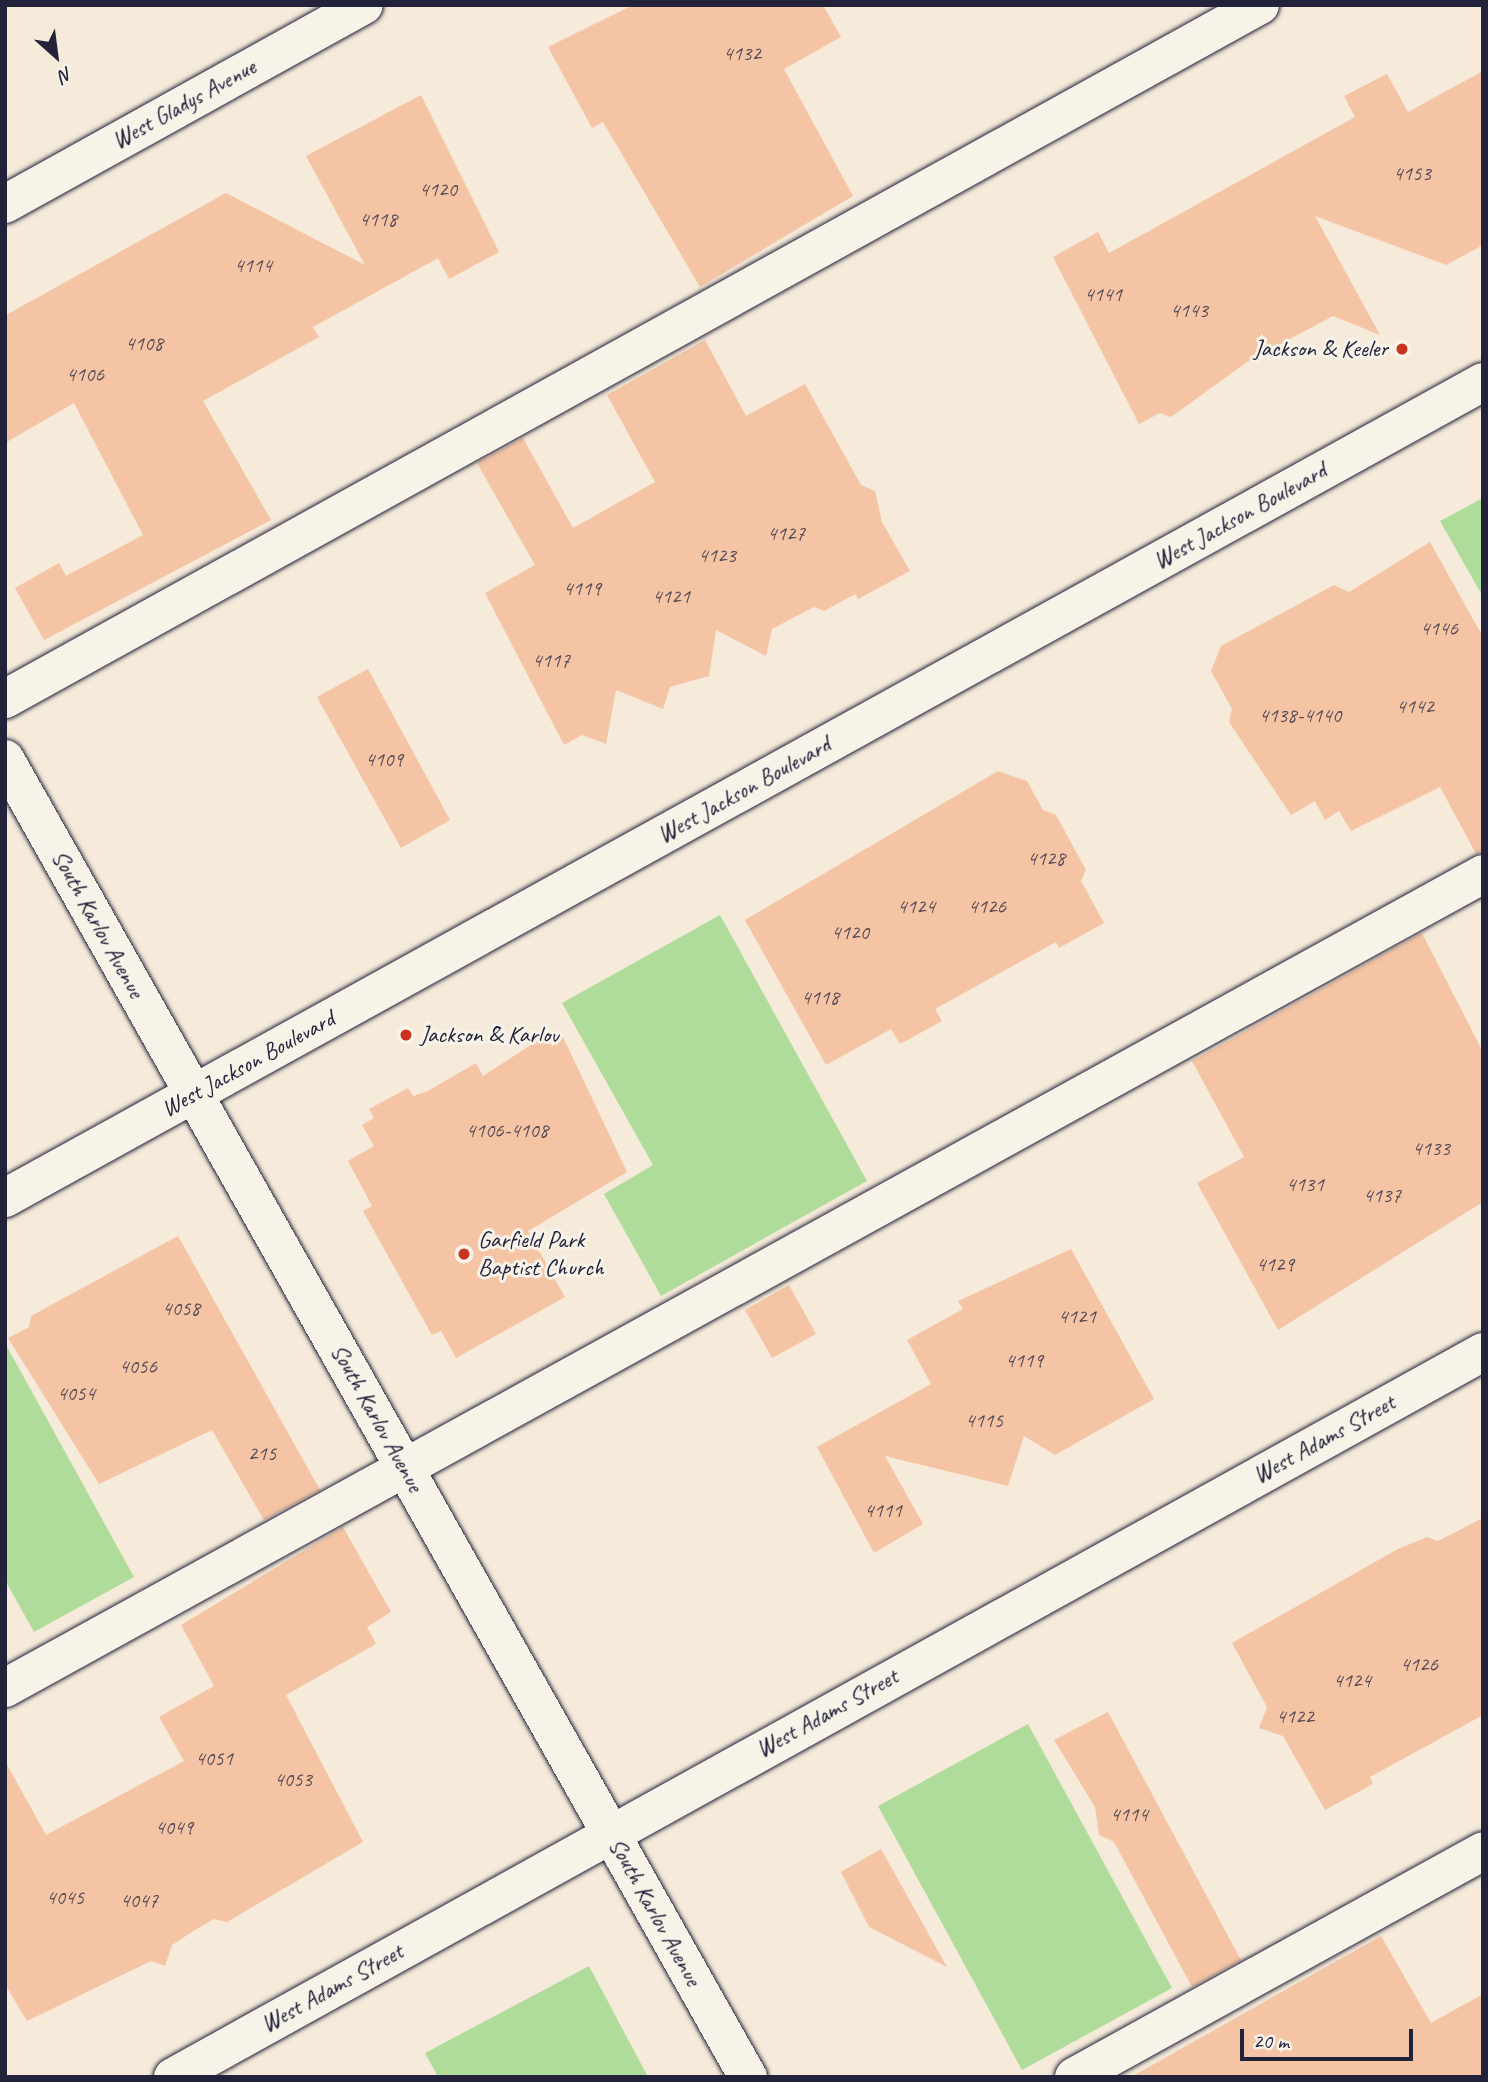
<!DOCTYPE html>
<html>
<head>
<meta charset="utf-8">
<style>
	body { margin:0 }
	#map { position:relative; width:1488px; height:2082px; overflow:hidden; background:#f6eada; font-family:Caveat,sans-serif }
	div>[style] { position:absolute }
	.green>* { inset:0; background:#b0dc9b }
	.building>* { inset:0; background:#f4c4a4 }
	.roads { filter:drop-shadow(0 0 2px #22223b) drop-shadow(0 0 2px #22223b) }
	.minor>* { height:38px; margin:-19px; padding:0 19px; transform-origin:19px; border-radius:19px; background:#f7f3e8 }
	.dots>* { width:19px; height:19px; translate:-50% -50%; box-sizing:border-box; border:4px solid #f7f3e8; border-radius:50% }
	span { translate:-50% -50%; white-space:nowrap; text-align:center; line-height:1.15; -webkit-text-stroke:6px #f7f3e8; paint-order:stroke }
	.number-label { font-size:21px; color:#564a55 }
	.number-label span { -webkit-text-stroke-width:0 }
	.street-label { font-size:24px; color:#22223b }
	.poi-label { font-size:24px; color:#22223b }
	.right { translate:-100% -50%; text-align:right }
	.left { translate:0 -50%; text-align:left }
	.frame { position:absolute; inset:0; border:7px solid #22223b; pointer-events:none }
	.north { position:absolute; left:21px; top:21px; width:70px; height:70px; -webkit-text-stroke:5px #f7f3e8; paint-order:stroke; rotate:152deg; font-size:19px; font-weight:700; line-height:28px; text-align:center; color:#22223b }
	.north::after { content:''; display:block; margin:auto; width:24px; height:32px; background:#22223b; clip-path:polygon(50% 0,100% 100%,50% 72%,0 100%) }
	.scale { position:absolute; left:1240px; top:2029px; width:173px; height:32px; box-sizing:border-box; border:4px solid #22223b; border-top:0; padding-left:9px; font-size:21px; line-height:24px; white-space:nowrap; color:#22223b; -webkit-text-stroke:5px #f7f3e8; paint-order:stroke }
</style>
</head>
<body>
<div id="map">
	<div class="green">
		<i style="clip-path:polygon(1483px 498px,1483px 597px,1440px 521px)"></i>
		<i style="clip-path:polygon(720px 915px,867px 1181px,661px 1296px,604px 1194px,653px 1165px,562px 1003px)"></i>
		<i style="clip-path:polygon(5px 1343px,134px 1577px,34px 1632px,5px 1580px)"></i>
		<i style="clip-path:polygon(1028px 1724px,1172px 1988px,1022px 2070px,878px 1806px)"></i>
		<i style="clip-path:polygon(589px 1966px,648px 2077px,438px 2077px,425px 2053px)"></i>
	</div>
	<div class="building">
		<i style="clip-path:polygon(633px 5px,823px 5px,841px 37px,784px 69px,853px 196px,700px 287px,603px 122px,592px 128px,548px 47px)"></i>
		<i style="clip-path:polygon(1483px 71px,1483px 245px,1446px 265px,1315px 216px,1380px 335px,1333px 316px,1247px 362px,1171px 417px,1160px 413px,1139px 424px,1053px 257px,1098px 232px,1109px 253px,1355px 117px,1344px 96px,1387px 74px,1408px 112px)"></i>
		<i style="clip-path:polygon(421px 95px,499px 252px,449px 279px,438px 258px,313px 327px,319px 337px,203px 401px,271px 520px,44px 640px,15px 588px,59px 563px,66px 576px,143px 535px,74px 403px,5px 443px,6px 315px,226px 193px,365px 265px,306px 156px)"></i>
		<i style="clip-path:polygon(705px 340px,746px 416px,805px 384px,861px 485px,875px 491px,882px 522px,910px 571px,858px 599px,855px 594px,824px 611px,814px 607px,772px 629px,766px 656px,716px 630px,709px 676px,670px 687px,663px 709px,616px 690px,606px 744px,582px 735px,564px 745px,485px 593px,535px 565px,477px 463px,523px 438px,573px 528px,655px 482px,607px 395px)"></i>
		<i style="clip-path:polygon(1430px 542px,1483px 637px,1483px 852px,1476px 854px,1440px 787px,1351px 831px,1339px 811px,1325px 820px,1315px 801px,1291px 815px,1229px 722px,1232px 709px,1211px 671px,1221px 646px,1334px 585px,1349px 592px)"></i>
		<i style="clip-path:polygon(368px 669px,450px 820px,401px 848px,317px 697px)"></i>
		<i style="clip-path:polygon(998px 771px,1027px 781px,1043px 810px,1056px 815px,1086px 870px,1081px 881px,1104px 923px,1059px 948px,1056px 942px,935px 1009px,942px 1021px,900px 1044px,891px 1029px,826px 1065px,745px 920px)"></i>
		<i style="clip-path:polygon(1422px 933px,1483px 1052px,1483px 1202px,1278px 1330px,1197px 1183px,1244px 1157px,1192px 1061px)"></i>
		<i style="clip-path:polygon(563px 1037px,627px 1172px,528px 1231px,565px 1297px,456px 1358px,441px 1331px,432px 1335px,363px 1211px,372px 1206px,348px 1161px,374px 1146px,362px 1125px,374px 1118px,369px 1109px,408px 1088px,413px 1096px,428px 1091px,476px 1063px,483px 1076px,540px 1039px,550px 1044px)"></i>
		<i style="clip-path:polygon(178px 1236px,320px 1490px,264px 1520px,212px 1430px,99px 1484px,8px 1338px,29px 1327px,31px 1316px)"></i>
		<i style="clip-path:polygon(1071px 1249px,1154px 1399px,1055px 1455px,1024px 1436px,1008px 1486px,885px 1456px,923px 1524px,874px 1553px,817px 1447px,931px 1384px,907px 1340px,963px 1309px,958px 1301px)"></i>
		<i style="clip-path:polygon(789px 1285px,816px 1334px,772px 1358px,745px 1310px)"></i>
		<i style="clip-path:polygon(1483px 1518px,1483px 1715px,1370px 1777px,1373px 1784px,1325px 1810px,1283px 1736px,1259px 1728px,1267px 1707px,1232px 1643px,1396px 1550px,1427px 1537px,1438px 1541px)"></i>
		<i style="clip-path:polygon(343px 1527px,391px 1612px,367px 1627px,376px 1644px,286px 1695px,363px 1842px,227px 1922px,214px 1919px,195px 1930px,172px 1945px,165px 1966px,151px 1961px,27px 2021px,5px 1984px,5px 1761px,46px 1835px,184px 1761px,159px 1717px,214px 1686px,181px 1625px)"></i>
		<i style="clip-path:polygon(1108px 1712px,1241px 1960px,1192px 1987px,1114px 1842px,1099px 1835px,1095px 1807px,1054px 1740px)"></i>
		<i style="clip-path:polygon(881px 1849px,947px 1967px,869px 1927px,841px 1872px)"></i>
		<i style="clip-path:polygon(1381px 1936px,1431px 2023px,1483px 1994px,1483px 2077px,1131px 2077px)"></i>
	</div>
	<div class="roads">
		<div class="minor">
			<i style="left:5px;top:204px;width:410px;rotate:-29deg"></i>
			<i style="left:5px;top:699px;width:1434px;rotate:-28.94deg"></i>
			<i style="left:5px;top:759px;width:1513px;rotate:60.59deg"></i>
			<i style="left:5px;top:1198px;width:1688px;rotate:-28.9deg"></i>
			<i style="left:5px;top:1688px;width:1687px;rotate:-28.84deg"></i>
			<i style="left:173px;top:2077px;width:1497px;rotate:-28.96deg"></i>
			<i style="left:1074px;top:2077px;width:467px;rotate:-28.9deg"></i>
		</div>
	</div>
	<div class="dots">
		<i style="left:1402px;top:349px;background:#c8321e"></i>
		<i style="left:406px;top:1035px;background:#c8321e"></i>
		<i style="left:464px;top:1254px;background:#c8321e"></i>
	</div>
	<div class="number-label">
		<span style="left:742px;top:53px">4132</span>
		<span style="left:1412px;top:173px">4153</span>
		<span style="left:438px;top:189px">4120</span>
		<span style="left:378px;top:219px">4118</span>
		<span style="left:253px;top:265px">4114</span>
		<span style="left:1103px;top:294px">4141</span>
		<span style="left:1189px;top:310px">4143</span>
		<span style="left:144px;top:343px">4108</span>
		<span style="left:85px;top:374px">4106</span>
		<span style="left:786px;top:533px">4127</span>
		<span style="left:717px;top:555px">4123</span>
		<span style="left:582px;top:588px">4119</span>
		<span style="left:671px;top:596px">4121</span>
		<span style="left:1439px;top:628px">4146</span>
		<span style="left:551px;top:660px">4117</span>
		<span style="left:1415px;top:706px">4142</span>
		<span style="left:1300px;top:715px">4138-4140</span>
		<span style="left:384px;top:759px">4109</span>
		<span style="left:1046px;top:858px">4128</span>
		<span style="left:916px;top:906px">4124</span>
		<span style="left:987px;top:906px">4126</span>
		<span style="left:850px;top:932px">4120</span>
		<span style="left:820px;top:997px">4118</span>
		<span style="left:507px;top:1130px">4106-4108</span>
		<span style="left:1431px;top:1148px">4133</span>
		<span style="left:1305px;top:1184px">4131</span>
		<span style="left:1382px;top:1195px">4137</span>
		<span style="left:1275px;top:1264px">4129</span>
		<span style="left:181px;top:1308px">4058</span>
		<span style="left:1077px;top:1316px">4121</span>
		<span style="left:1024px;top:1360px">4119</span>
		<span style="left:138px;top:1366px">4056</span>
		<span style="left:76px;top:1393px">4054</span>
		<span style="left:984px;top:1420px">4115</span>
		<span style="left:262px;top:1453px">215</span>
		<span style="left:883px;top:1510px">4111</span>
		<span style="left:1419px;top:1664px">4126</span>
		<span style="left:1352px;top:1680px">4124</span>
		<span style="left:1295px;top:1716px">4122</span>
		<span style="left:214px;top:1758px">4051</span>
		<span style="left:293px;top:1779px">4053</span>
		<span style="left:1129px;top:1814px">4114</span>
		<span style="left:174px;top:1827px">4049</span>
		<span style="left:65px;top:1897px">4045</span>
		<span style="left:139px;top:1900px">4047</span>
	</div>
	<div class="street-label">
		<span style="left:184px;top:104px;rotate:-29deg">West Gladys Avenue</span>
		<span style="left:1240px;top:516px;rotate:-29deg">West Jackson Boulevard</span>
		<span style="left:744px;top:790px;rotate:-29deg">West Jackson Boulevard</span>
		<span style="left:98px;top:924px;rotate:61deg">South Karlov Avenue</span>
		<span style="left:248px;top:1064px;rotate:-29deg">West Jackson Boulevard</span>
		<span style="left:377px;top:1418px;rotate:61deg">South Karlov Avenue</span>
		<span style="left:1324px;top:1439px;rotate:-29deg">West Adams Street</span>
		<span style="left:827px;top:1713px;rotate:-29deg">West Adams Street</span>
		<span style="left:655px;top:1912px;rotate:61deg">South Karlov Avenue</span>
		<span style="left:332px;top:1988px;rotate:-29deg">West Adams Street</span>
	</div>
	<div class="poi-label">
		<span class="right" style="left:1388px;top:349px">Jackson &amp; Keeler</span>
		<span class="left" style="left:420px;top:1035px">Jackson &amp; Karlov</span>
		<span class="left" style="left:478px;top:1254px">Garfield Park<br>Baptist Church</span>
	</div>
	<div class="frame"></div>
	<div class="north">N</div>
	<div class="scale">20 m</div>
</div>
</body>
</html>
